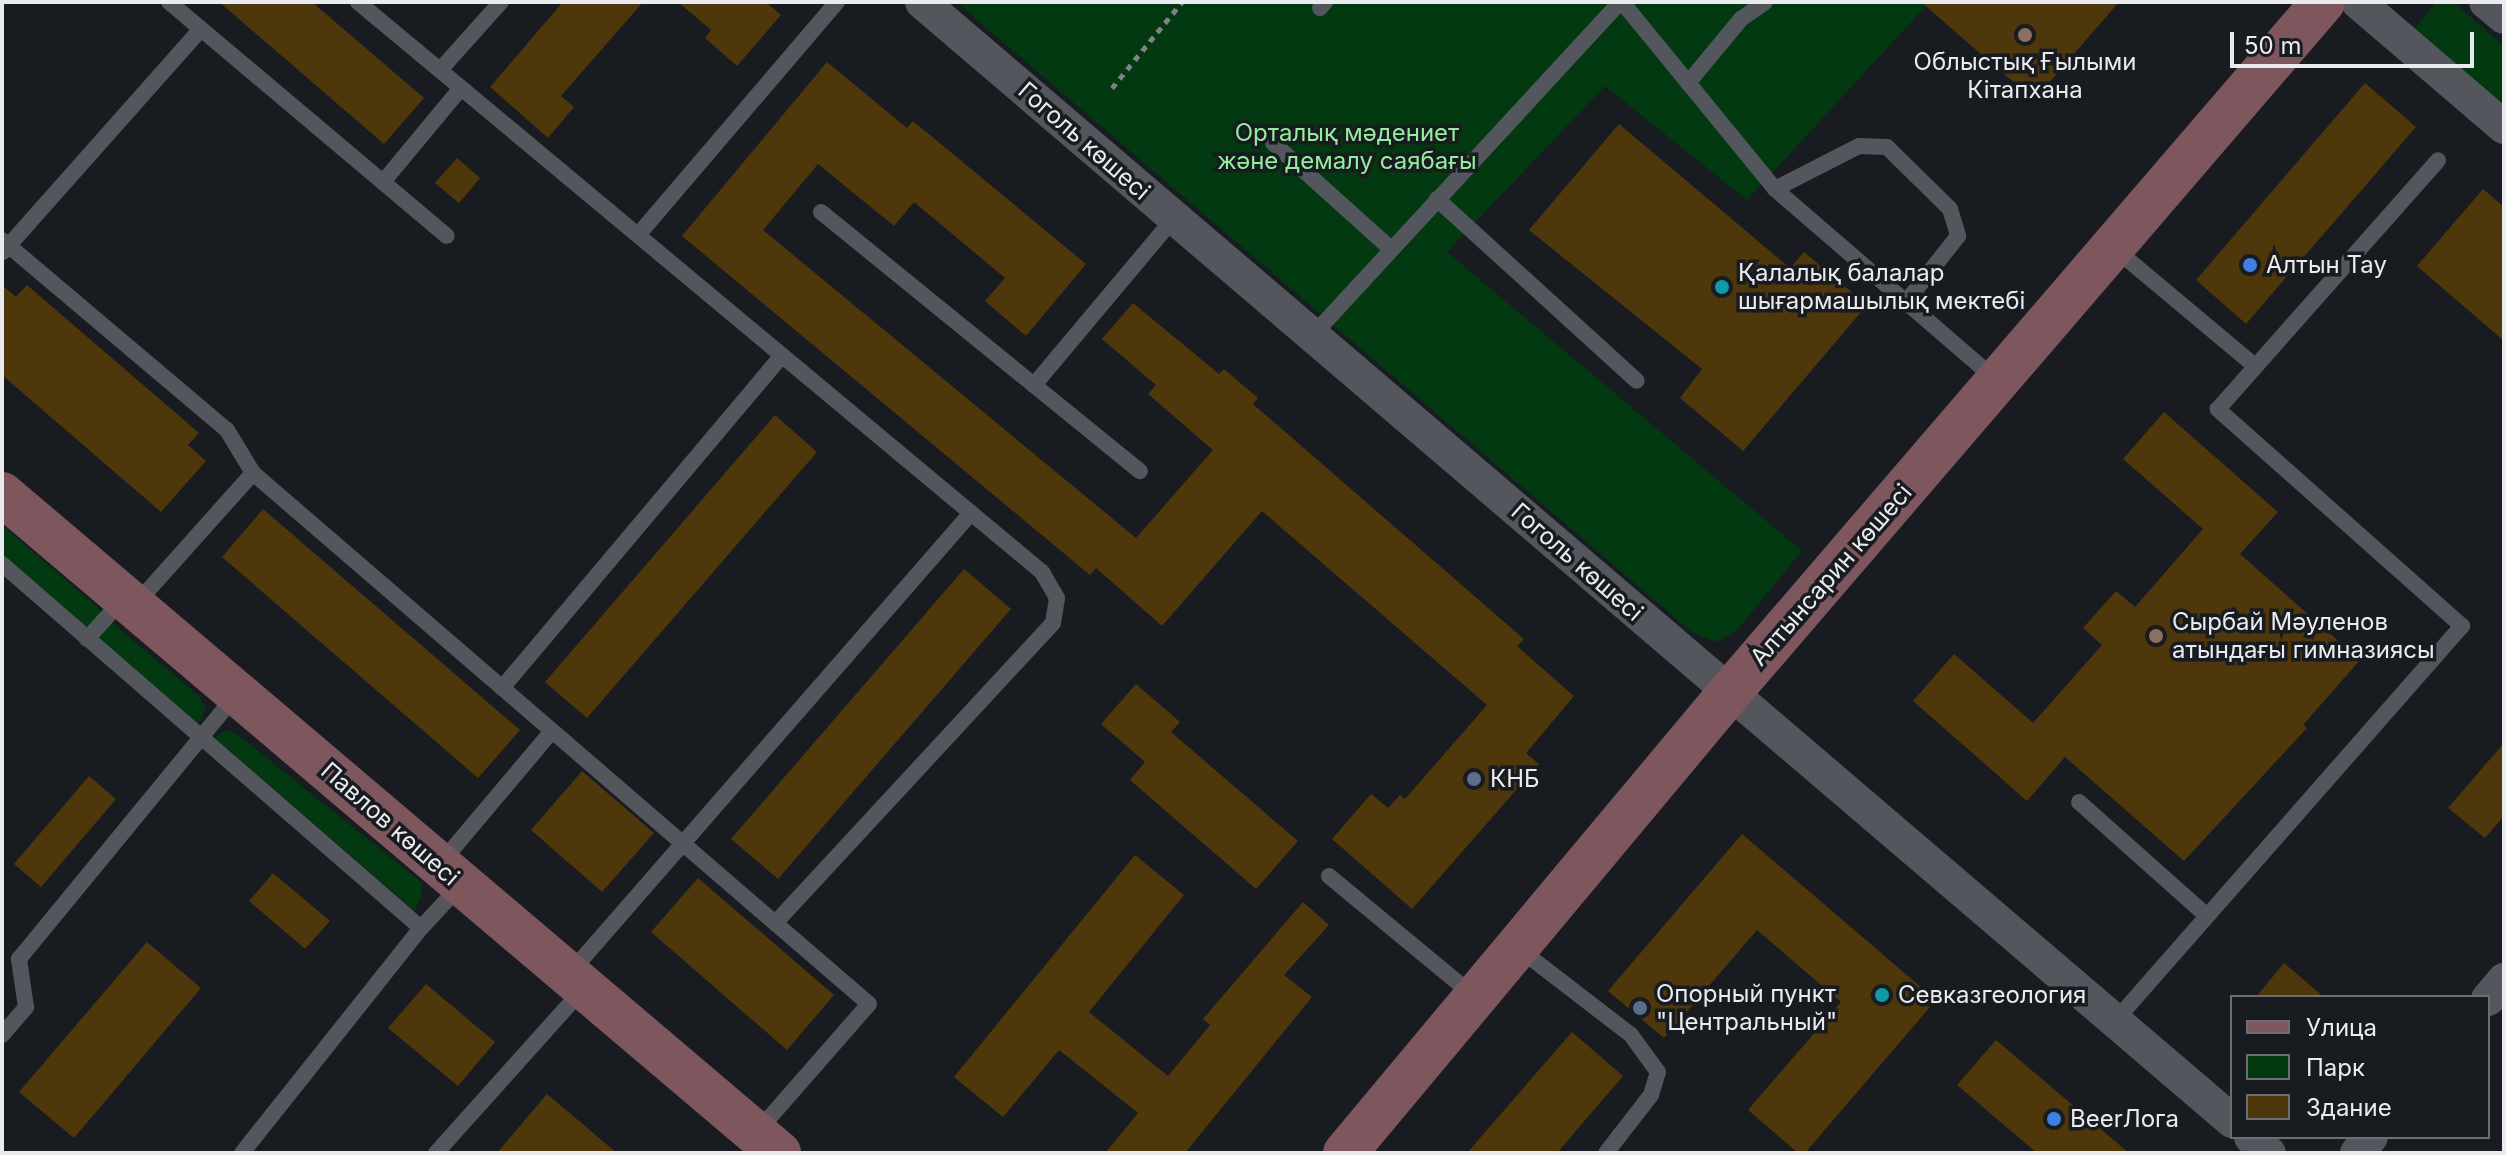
<!DOCTYPE html>
<html>
<head>
<meta charset="utf-8">
<style>
	body { margin:0 }
	#map { position:relative; width:2506px; height:1155px; overflow:hidden; background:#181b20; font-family:Inter,sans-serif }
	div>[style] { position:absolute }
	.green>* { inset:0; background:#033910 }
	.building>* { inset:0; background:#4f370c }
	.path>* { height:5px; margin-top:-2.5px; transform-origin:0; background:repeating-linear-gradient(90deg,#7f8185 0 6px,transparent 0 12px) }
	.lane>* { height:16px; margin:-8px; padding:0 8px; transform-origin:8px; border-radius:8px; background:#53565c }
	.street>* { height:34px; margin:-17px; padding:0 17px; transform-origin:17px; border-radius:17px; background:#53565c }
	.secondary>* { height:44px; margin:-22px; padding:0 22px; transform-origin:22px; border-radius:22px; background:#7d565e }
	.dots>* { width:22px; height:22px; translate:-50% -50%; box-sizing:border-box; border:4px solid #181b20; border-radius:50% }
	span { translate:-50% -50%; white-space:nowrap; text-align:center; line-height:1.15; -webkit-text-stroke:7px #181b20; paint-order:stroke }
	.poi-label { font-size:24px; color:#e9ebee }
	.left { translate:0 -50%; text-align:left }
	.park-label { font-size:24px; color:#94ed9d }
	.street-label { font-size:24px; color:#e9ebee }
	.frame { position:absolute; inset:0; border:4px solid #e9ebee; pointer-events:none }
	.legend { position:absolute; left:2230px; top:995px; width:260px; height:144px; box-sizing:border-box; background:#181b20; border:2px solid #6c6e72; margin:0; padding:10px 14px; list-style:none; font-size:24px; color:#e9ebee }
	.legend li { display:flex; align-items:center; gap:16px; height:40px }
	.legend b { width:40px; border:2px solid #6c6e72 }
	.scale { position:absolute; left:2230px; top:32px; width:244px; height:36px; box-sizing:border-box; border:4px solid #e9ebee; border-top:0; padding-left:10px; font-size:24px; line-height:28px; white-space:nowrap; color:#e9ebee; -webkit-text-stroke:6px #181b20; paint-order:stroke }
</style>
</head>
<body>
<div id="map">
	<div class="green">
		<i style="clip-path:polygon(956px 2px,1921px 2px,1926px 6px,1747px 200px,1605px 86px,1447px 252px,1802px 551px,1737px 630px,1716px 642px,1693px 633px)"></i>
		<i style="clip-path:polygon(2437px 2px,2453px 2px,2504px 46px,2504px 110px,2412px 31px)"></i>
		<i style="clip-path:polygon(2px 525px,104px 613px,88px 632px,2px 555px)"></i>
		<i style="clip-path:polygon(110px 621px,199px 696px,206px 709px,197px 725px,97px 638px)"></i>
		<i style="clip-path:polygon(225px 730px,237px 734px,421px 882px,421px 896px,415px 911px,215px 738px)"></i>
	</div>
	<div class="building">
		<i style="clip-path:polygon(219px 2px,312px 2px,424px 98px,384px 144px)"></i>
		<i style="clip-path:polygon(563px 2px,643px 2px,561px 96px,574px 107px,548px 138px,490px 87px)"></i>
		<i style="clip-path:polygon(678px 2px,766px 2px,781px 15px,737px 66px,705px 38px,711px 30px)"></i>
		<i style="clip-path:polygon(1921px 2px,2119px 2px,2034px 100px)"></i>
		<i style="clip-path:polygon(827px 62px,907px 128px,913px 121px,1086px 264px,1026px 336px,985px 301px,1005px 278px,914px 202px,894px 226px,818px 164px,763px 230px,1136px 538px,1213px 450px,1148px 394px,1156px 385px,1102px 339px,1133px 303px,1219px 374px,1224px 369px,1258px 398px,1253px 404px,1524px 639px,1517px 646px,1574px 696px,1526px 753px,1539px 764px,1412px 909px,1332px 839px,1371px 794px,1388px 808px,1400px 795px,1405px 799px,1487px 705px,1262px 511px,1162px 626px,1096px 568px,1090px 575px,682px 236px)"></i>
		<i style="clip-path:polygon(2365px 83px,2416px 127px,2246px 324px,2196px 280px)"></i>
		<i style="clip-path:polygon(1619px 124px,1790px 268px,1804px 252px,1867px 305px,1743px 451px,1680px 398px,1702px 369px,1529px 230px)"></i>
		<i style="clip-path:polygon(457px 158px,480px 178px,459px 203px,435px 183px)"></i>
		<i style="clip-path:polygon(2483px 189px,2504px 207px,2504px 341px,2417px 266px)"></i>
		<i style="clip-path:polygon(2px 285px,16px 297px,27px 285px,199px 433px,188px 445px,206px 461px,161px 512px,2px 375px)"></i>
		<i style="clip-path:polygon(2164px 412px,2278px 512px,2240px 554px,2360px 660px,2303px 725px,2307px 728px,2184px 861px,2065px 757px,2027px 801px,1913px 701px,1954px 654px,2033px 723px,2102px 645px,2083px 628px,2116px 591px,2135px 607px,2203px 529px,2123px 459px)"></i>
		<i style="clip-path:polygon(775px 415px,817px 452px,587px 718px,545px 682px)"></i>
		<i style="clip-path:polygon(263px 509px,520px 730px,478px 778px,222px 557px)"></i>
		<i style="clip-path:polygon(964px 569px,1011px 609px,778px 879px,731px 839px)"></i>
		<i style="clip-path:polygon(1136px 684px,1180px 722px,1171px 732px,1298px 841px,1256px 889px,1130px 780px,1145px 762px,1101px 724px)"></i>
		<i style="clip-path:polygon(2504px 743px,2504px 816px,2485px 838px,2448px 808px)"></i>
		<i style="clip-path:polygon(582px 771px,654px 833px,602px 892px,531px 830px)"></i>
		<i style="clip-path:polygon(89px 776px,116px 799px,41px 887px,14px 864px)"></i>
		<i style="clip-path:polygon(1742px 834px,1936px 1000px,1805px 1153px,1798px 1153px,1748px 1110px,1841px 1002px,1757px 930px,1664px 1038px,1608px 991px)"></i>
		<i style="clip-path:polygon(1135px 855px,1184px 895px,1089px 1012px,1168px 1076px,1210px 1025px,1203px 1019px,1303px 902px,1329px 925px,1284px 975px,1312px 997px,1185px 1153px,1105px 1153px,1138px 1113px,1059px 1050px,1003px 1117px,954px 1077px)"></i>
		<i style="clip-path:polygon(273px 873px,330px 921px,305px 949px,249px 901px)"></i>
		<i style="clip-path:polygon(698px 878px,834px 995px,787px 1050px,651px 932px)"></i>
		<i style="clip-path:polygon(147px 942px,201px 988px,74px 1138px,19px 1092px)"></i>
		<i style="clip-path:polygon(2284px 963px,2324px 997px,2256px 997px)"></i>
		<i style="clip-path:polygon(426px 984px,495px 1042px,458px 1086px,388px 1028px)"></i>
		<i style="clip-path:polygon(1572px 1032px,1623px 1076px,1557px 1153px,1467px 1153px)"></i>
		<i style="clip-path:polygon(1996px 1040px,2129px 1153px,2037px 1153px,1957px 1085px)"></i>
		<i style="clip-path:polygon(547px 1094px,617px 1153px,497px 1153px)"></i>
	</div>
	<div class="path">
		<i style="left:1112px;top:88px;width:111px;rotate:-50.9deg"></i>
	</div>
	<div class="lane">
		<i style="left:169px;top:2px;width:363px;rotate:40.1deg"></i>
		<i style="left:358px;top:2px;width:890px;rotate:39.81deg"></i>
		<i style="left:1042px;top:572px;width:30px;rotate:60deg"></i>
		<i style="left:1057px;top:598px;width:25px;rotate:99deg"></i>
		<i style="left:1053px;top:623px;width:409px;rotate:132.8deg"></i>
		<i style="left:1622px;top:2px;width:242px;rotate:50.7deg"></i>
		<i style="left:1775px;top:189px;width:292px;rotate:40.8deg"></i>
		<i style="left:1320px;top:8px;width:8px;rotate:-50deg"></i>
		<i style="left:440px;top:70px;width:91px;rotate:-48.1deg"></i>
		<i style="left:1688px;top:83px;width:83px;rotate:-50.4deg"></i>
		<i style="left:1741px;top:19px;width:29px;rotate:-35deg"></i>
		<i style="left:1273px;top:143px;width:159px;rotate:41.9deg"></i>
		<i style="left:383px;top:182px;width:122px;rotate:-50.3deg"></i>
		<i style="left:1775px;top:189px;width:94px;rotate:-27.1deg"></i>
		<i style="left:1859px;top:146px;width:28px;rotate:2deg"></i>
		<i style="left:1887px;top:147px;width:88px;rotate:44.5deg"></i>
		<i style="left:1950px;top:209px;width:28px;rotate:73deg"></i>
		<i style="left:1958px;top:236px;width:84px;rotate:128.2deg"></i>
		<i style="left:1437px;top:199px;width:270px;rotate:42.3deg"></i>
		<i style="left:821px;top:212px;width:411px;rotate:39.1deg"></i>
		<i style="left:638px;top:235px;width:306px;rotate:-49.5deg"></i>
		<i style="left:2px;top:240px;width:294px;rotate:40.2deg"></i>
		<i style="left:227px;top:430px;width:50px;rotate:58.8deg"></i>
		<i style="left:253px;top:473px;width:813px;rotate:40.76deg"></i>
		<i style="left:869px;top:1004px;width:170px;rotate:131.2deg"></i>
		<i style="left:2114px;top:248px;width:184px;rotate:39.9deg"></i>
		<i style="left:3px;top:252px;width:298px;rotate:-48.4deg"></i>
		<i style="left:1312px;top:336px;width:454px;rotate:-47.3deg"></i>
		<i style="left:1034px;top:385px;width:218px;rotate:-50deg"></i>
		<i style="left:2px;top:564px;width:555px;rotate:40.98deg"></i>
		<i style="left:135px;top:605px;width:177px;rotate:-48.2deg"></i>
		<i style="left:87px;top:639px;width:54px;rotate:-48deg"></i>
		<i style="left:502px;top:688px;width:435px;rotate:-49.9deg"></i>
		<i style="left:2079px;top:802px;width:171px;rotate:41.7deg"></i>
		<i style="left:440px;top:864px;width:174px;rotate:-49.9deg"></i>
		<i style="left:1329px;top:876px;width:188px;rotate:39.6deg"></i>
		<i style="left:1518px;top:948px;width:143px;rotate:37.6deg"></i>
		<i style="left:1631px;top:1035px;width:46px;rotate:53.9deg"></i>
		<i style="left:1658px;top:1072px;width:24px;rotate:107deg"></i>
		<i style="left:1651px;top:1095px;width:73px;rotate:127.8deg"></i>
		<i style="left:569px;top:974px;width:612px;rotate:-48.91deg"></i>
		<i style="left:2115px;top:1021px;width:526px;rotate:-48.7deg"></i>
		<i style="left:2462px;top:626px;width:327px;rotate:-138.4deg"></i>
		<i style="left:2218px;top:409px;width:332px;rotate:-48.5deg"></i>
		<i style="left:2px;top:1035px;width:37px;rotate:-49deg"></i>
		<i style="left:26px;top:1007px;width:49px;rotate:-98.3deg"></i>
		<i style="left:19px;top:959px;width:342px;rotate:-50.6deg"></i>
		<i style="left:242px;top:1153px;width:288px;rotate:-51.5deg"></i>
		<i style="left:421px;top:928px;width:57px;rotate:-47.1deg"></i>
		<i style="left:436px;top:1153px;width:220px;rotate:-48.1deg"></i>
	</div>
	<div class="street">
		<i style="left:922px;top:2px;width:1723px;rotate:40.5deg"></i>
		<i style="left:2358px;top:2px;width:192px;rotate:40.6deg"></i>
		<i style="left:2486px;top:2px;width:23px;rotate:40deg"></i>
		<i style="left:2488px;top:999px;width:25px;rotate:-50deg"></i>
		<i style="left:2251px;top:1137px;width:24px;rotate:42deg"></i>
		<i style="left:2357px;top:1153px;width:21px;rotate:-49deg"></i>
	</div>
	<div class="secondary">
		<i style="left:2px;top:494px;width:1019px;rotate:40.3deg"></i>
		<i style="left:1345px;top:1153px;width:601px;rotate:-50.13deg"></i>
		<i style="left:1730px;top:692px;width:910px;rotate:-49.32deg"></i>
	</div>
	<div class="dots">
		<i style="left:2025px;top:35px;background:#8d6e63"></i>
		<i style="left:2250px;top:265px;background:#3f7fe0"></i>
		<i style="left:1722px;top:287px;background:#0f9aa8"></i>
		<i style="left:2156px;top:636px;background:#8d6e63"></i>
		<i style="left:1474px;top:779px;background:#5c6f8a"></i>
		<i style="left:1882px;top:995px;background:#0f9aa8"></i>
		<i style="left:1640px;top:1008px;background:#5c6f8a"></i>
		<i style="left:2054px;top:1119px;background:#3f7fe0"></i>
	</div>
	<div class="poi-label">
		<span style="left:2025px;top:76px">Облыстық Ғылыми<br>Кітапхана</span>
		<span class="left" style="left:2266px;top:265px">Алтын Тау</span>
		<span class="left" style="left:1738px;top:287px">Қалалық балалар<br>шығармашылық мектебі</span>
		<span class="left" style="left:2172px;top:636px">Сырбай Мәуленов<br>атындағы гимназиясы</span>
		<span class="left" style="left:1490px;top:779px">КНБ</span>
		<span class="left" style="left:1656px;top:1008px">Опорный пункт<br>"Центральный"</span>
		<span class="left" style="left:1898px;top:995px">Севказгеология</span>
		<span class="left" style="left:2070px;top:1119px">BeerЛога</span>
	</div>
	<div class="park-label">
		<span style="left:1347px;top:147px">Орталық мәдениет<br>және демалу саябағы</span>
	</div>
	<div class="street-label">
		<span style="left:1084px;top:141px;rotate:41deg">Гоголь көшесі</span>
		<span style="left:1577px;top:562px;rotate:41deg">Гоголь көшесі</span>
		<span style="left:1831px;top:575px;rotate:-49deg">Алтынсарин көшесі</span>
		<span style="left:390px;top:824px;rotate:41deg">Павлов көшесі</span>
	</div>
	<div class="frame"></div>
	<ul class="legend">
	<li><b style="height:10px;background:#7d565e"></b>Улица</li>
	<li><b style="height:22px;background:#033910"></b>Парк</li>
	<li><b style="height:22px;background:#4f370c"></b>Здание</li>
	</ul>
	<div class="scale">50 m</div>
</div>
</body>
</html>
